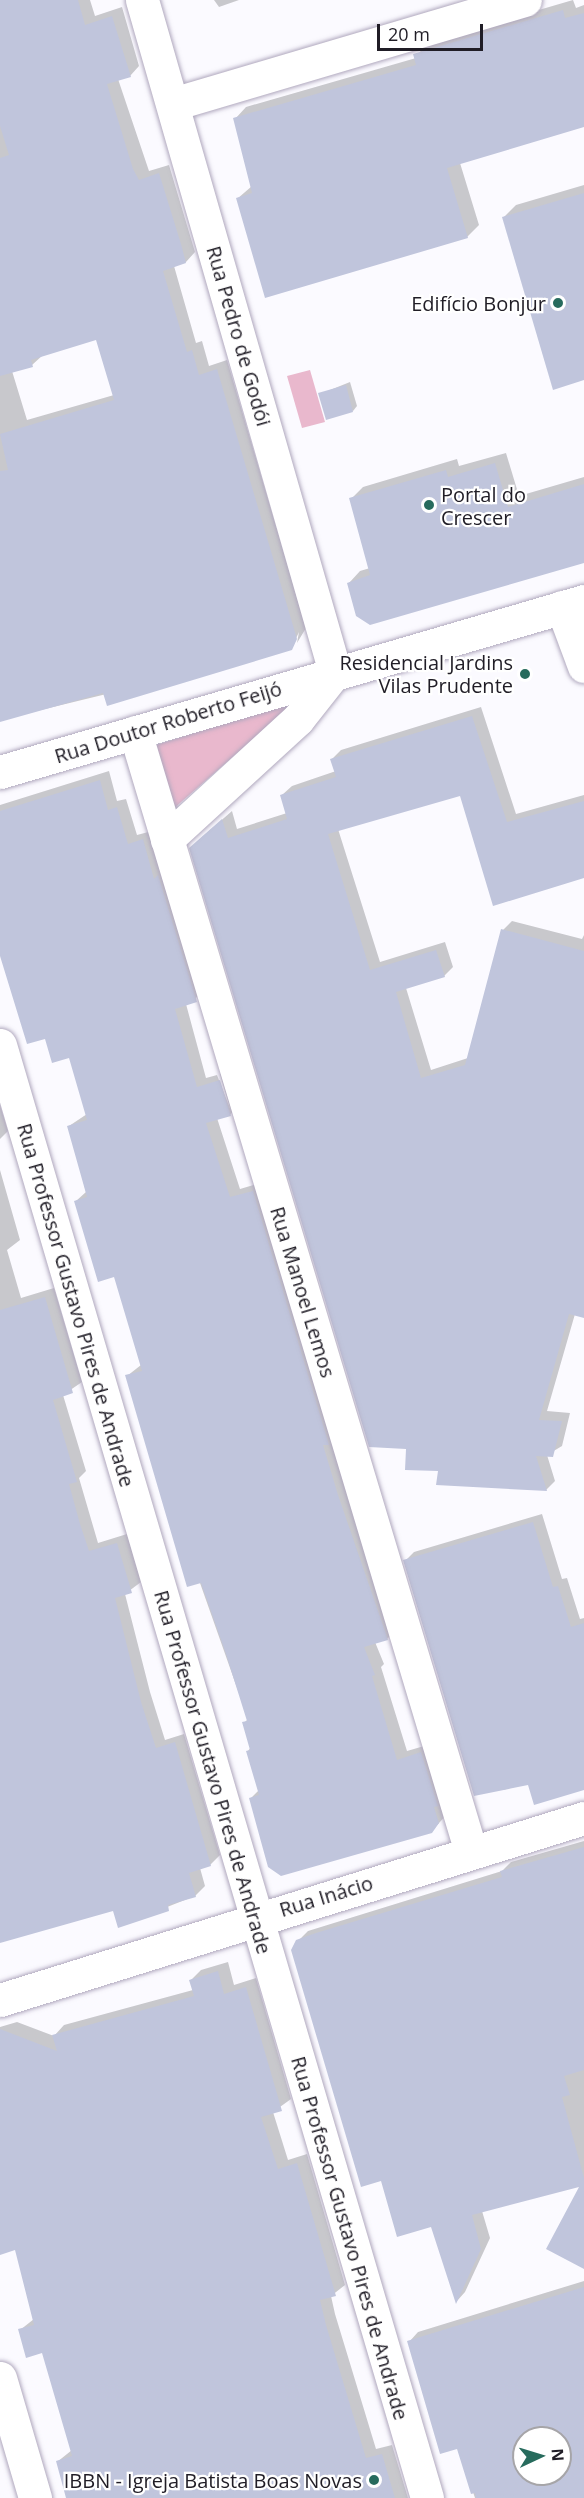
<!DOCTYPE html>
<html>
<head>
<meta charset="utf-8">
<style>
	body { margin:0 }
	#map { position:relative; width:584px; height:2498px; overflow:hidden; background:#fbfaff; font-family:"Open Sans",sans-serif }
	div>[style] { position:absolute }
	.green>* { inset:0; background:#e9b8cd }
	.shadow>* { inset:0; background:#0003 }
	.building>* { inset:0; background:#c0c5dc }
	.roads { filter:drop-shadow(0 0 2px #b0a8be) drop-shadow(0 0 2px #b0a8be) }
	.street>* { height:33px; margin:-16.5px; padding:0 16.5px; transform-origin:16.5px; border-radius:16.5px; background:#fff }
	.dots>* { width:16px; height:16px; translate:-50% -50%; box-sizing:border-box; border:3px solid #fff; border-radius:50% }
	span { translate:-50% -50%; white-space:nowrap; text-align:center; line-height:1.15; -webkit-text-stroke:4.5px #fff; paint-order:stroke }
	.poi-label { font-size:20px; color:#201d26 }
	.right { translate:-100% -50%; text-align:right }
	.left { translate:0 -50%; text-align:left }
	.street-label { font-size:20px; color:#201d26 }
	.north { position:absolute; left:512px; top:2426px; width:60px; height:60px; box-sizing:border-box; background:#fff; border:2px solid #a6a5a8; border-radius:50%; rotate:86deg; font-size:16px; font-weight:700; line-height:24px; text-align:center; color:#201d26 }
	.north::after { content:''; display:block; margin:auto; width:21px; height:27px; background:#276b5d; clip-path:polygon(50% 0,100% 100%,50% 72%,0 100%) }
	.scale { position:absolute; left:377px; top:24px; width:106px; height:27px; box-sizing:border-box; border:3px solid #201d26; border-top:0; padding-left:8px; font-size:18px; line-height:21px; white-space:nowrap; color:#201d26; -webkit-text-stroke:4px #fff; paint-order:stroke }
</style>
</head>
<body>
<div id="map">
	<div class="green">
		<i style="clip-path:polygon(310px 370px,325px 422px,302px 428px,287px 376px)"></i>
		<i style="clip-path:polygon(298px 700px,172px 810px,153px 746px)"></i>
	</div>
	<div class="shadow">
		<i style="clip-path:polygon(evenodd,0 0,90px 0,95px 16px,122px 7px,139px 66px,130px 76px,118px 79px,149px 171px,169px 165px,195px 252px,186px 262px,174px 266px,196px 343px,202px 341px,209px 366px,227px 360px,306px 628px,297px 643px,299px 632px,291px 649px,0 720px,0 0,97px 339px,114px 395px,27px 420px,12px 371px,32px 365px,43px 355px,97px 339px)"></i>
		<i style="clip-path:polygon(214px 0,239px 0,219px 7px)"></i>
		<i style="clip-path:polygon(573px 0,576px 8px,584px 5px,584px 126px,460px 163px,479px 225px,467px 237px,237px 199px,252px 186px,235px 119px,246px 107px,416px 58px,426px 43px)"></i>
		<i style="clip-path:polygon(584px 185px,584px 379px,503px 218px,516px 205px)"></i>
		<i style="clip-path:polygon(350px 382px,357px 406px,353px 411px,320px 394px)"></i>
		<i style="clip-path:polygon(506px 453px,519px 496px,584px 477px,584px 561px,349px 583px,360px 571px,370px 568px,351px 499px,363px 487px,457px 459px,459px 466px)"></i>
		<i style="clip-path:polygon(481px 707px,516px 814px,584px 795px,584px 877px,461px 795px,338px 829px,380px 962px,445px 942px,453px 967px,444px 976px,406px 988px,431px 1070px,468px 1058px,503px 930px,512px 921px,582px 939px,584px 935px,584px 1316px,575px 1314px,547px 1411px,570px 1413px,562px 1446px,547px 1455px,555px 1481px,546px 1490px,439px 1470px,407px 1447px,201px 838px,232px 811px,237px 829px,287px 813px,282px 795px,292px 786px,336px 771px,332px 759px,341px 750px)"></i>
		<i style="clip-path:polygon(109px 771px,117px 801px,126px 799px,137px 835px,152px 831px,205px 992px,186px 1004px,206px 1078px,217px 1075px,231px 1111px,220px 1074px,229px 1072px,239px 1105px,230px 1115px,217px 1118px,240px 1189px,263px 1182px,397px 1629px,387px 1639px,375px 1642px,384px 1664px,381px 1667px,407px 1751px,431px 1744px,448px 1813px,431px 1832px,250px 1799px,259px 1790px,248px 1751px,251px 1747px,244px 1723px,248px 1719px,127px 1376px,141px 1365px,115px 1276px,76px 1201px,86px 1192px,69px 1126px,87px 1114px,70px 1057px,46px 1037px,0 951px,0 805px)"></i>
		<i style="clip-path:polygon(0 1105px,8px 1131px,0 1139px)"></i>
		<i style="clip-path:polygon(0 1170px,20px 1240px,7px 1250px,21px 1298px,54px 1288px,82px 1382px,63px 1395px,86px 1471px,79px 1478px,98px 1543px,127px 1534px,141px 1582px,125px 1594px,150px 1692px,165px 1740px,184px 1734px,220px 1855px,210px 1865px,200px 1868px,205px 1886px,195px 1896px,119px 1926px,114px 1910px,0 1942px)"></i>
		<i style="clip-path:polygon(542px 1514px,562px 1579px,567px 1578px,580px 1619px,584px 1618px,584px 1789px,529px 1783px,503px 1790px,405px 1561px,414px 1552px)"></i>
		<i style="clip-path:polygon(584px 1841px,584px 2267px,582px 2184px,482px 2211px,490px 2238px,465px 2292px,457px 2301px,432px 2225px,382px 2179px,298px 1941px,308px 1931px,502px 1871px,511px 1862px)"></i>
		<i style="clip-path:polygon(228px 1962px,234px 1985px,256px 1978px,291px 2099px,273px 2112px,288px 2160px,307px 2154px,345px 2285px,331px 2296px,335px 2314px,376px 2449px,392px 2445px,408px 2498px,68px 2498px,57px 2462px,72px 2450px,43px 2351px,20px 2330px,34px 2319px,16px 2248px,0 2253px,0 2027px,17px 2022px,54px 2036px,64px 2025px,193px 1990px,191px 1980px,201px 1970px)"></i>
		<i style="clip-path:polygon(evenodd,584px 2281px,584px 2498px,475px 2498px,458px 2447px,409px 2342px,418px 2332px,584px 2281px,524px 2438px,560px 2438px,560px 2474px,524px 2474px,524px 2438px)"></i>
	</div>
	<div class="building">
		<i style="clip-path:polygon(0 0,78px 0,85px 25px,112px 16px,131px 77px,107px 84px,133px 169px,139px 180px,159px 173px,181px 244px,186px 263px,163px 271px,187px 352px,192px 350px,199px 375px,217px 369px,297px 639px,292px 650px,107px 706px,103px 693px,0 722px,0 471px,8px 470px,0 434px,114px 400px,96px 340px,31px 360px,33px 367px,0 376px,0 158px,9px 155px,0 126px)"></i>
		<i style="clip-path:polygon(563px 10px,565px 18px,584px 13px,584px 127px,447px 168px,468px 238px,265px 298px,236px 198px,252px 193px,233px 118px,416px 65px,413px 54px)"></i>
		<i style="clip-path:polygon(584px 193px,584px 380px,553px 390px,502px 217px)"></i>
		<i style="clip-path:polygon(346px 385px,353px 412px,326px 420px,318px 393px)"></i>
		<i style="clip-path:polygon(495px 463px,508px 507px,584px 484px,584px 563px,370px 625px,356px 616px,347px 583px,370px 575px,349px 498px,446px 470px,448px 477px)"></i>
		<i style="clip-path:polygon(472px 716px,507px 822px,584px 801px,584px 878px,493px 906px,460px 796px,328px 834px,370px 970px,436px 950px,445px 977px,396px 992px,421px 1078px,465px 1065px,501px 929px,584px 951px,584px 1318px,569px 1314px,539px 1420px,562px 1421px,553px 1457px,536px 1456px,547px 1491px,436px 1485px,438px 1471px,405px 1470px,406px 1449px,369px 1447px,189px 848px,222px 819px,228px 838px,287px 819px,280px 795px,336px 777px,330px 759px)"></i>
		<i style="clip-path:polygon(100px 780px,108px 810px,117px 807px,128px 844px,143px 839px,154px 879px,158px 875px,197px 1002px,175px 1009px,197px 1087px,220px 1080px,231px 1116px,206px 1123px,230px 1197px,253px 1191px,329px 1445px,323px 1445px,338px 1495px,388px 1640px,364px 1647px,375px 1675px,372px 1676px,397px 1760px,421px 1752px,438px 1806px,434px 1807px,439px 1823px,432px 1833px,281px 1876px,268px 1867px,249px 1798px,259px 1795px,246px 1751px,250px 1750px,242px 1722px,247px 1721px,226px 1654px,201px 1583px,187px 1587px,125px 1375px,142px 1371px,114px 1277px,98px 1282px,74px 1201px,87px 1197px,67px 1126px,87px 1120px,69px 1058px,52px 1063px,45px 1039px,27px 1044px,0 956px,0 811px)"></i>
		<i style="clip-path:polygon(45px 1297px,73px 1393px,53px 1400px,77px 1482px,69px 1484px,80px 1524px,89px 1551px,117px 1543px,132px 1593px,115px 1598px,141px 1702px,156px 1748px,175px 1742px,211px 1866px,189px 1873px,196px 1897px,168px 1905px,169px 1911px,118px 1928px,113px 1911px,0 1943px,0 1310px)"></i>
		<i style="clip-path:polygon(533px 1522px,553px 1587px,558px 1586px,571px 1627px,584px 1623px,584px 1790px,534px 1805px,528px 1785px,474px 1796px,403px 1560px)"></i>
		<i style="clip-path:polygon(584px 1847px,584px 2070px,564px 2076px,570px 2095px,562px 2097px,584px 2178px,584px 2269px,546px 2249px,579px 2187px,472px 2215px,481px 2249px,456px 2304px,431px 2227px,397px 2237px,381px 2181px,361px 2187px,291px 1950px,296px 1940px,316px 1933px,502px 1877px,500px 1871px)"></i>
		<i style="clip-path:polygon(218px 1971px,224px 1994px,246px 1987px,282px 2111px,261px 2117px,278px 2169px,297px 2163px,336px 2296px,320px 2300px,326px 2325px,366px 2458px,382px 2454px,395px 2498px,66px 2498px,56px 2461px,72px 2456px,42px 2353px,26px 2358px,18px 2329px,34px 2325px,15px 2250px,0 2255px,0 2029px,57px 2051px,52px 2035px,194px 1996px,189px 1980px)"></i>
		<i style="clip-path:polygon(evenodd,584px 2287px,584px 2498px,476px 2498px,475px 2493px,471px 2494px,457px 2449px,440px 2454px,407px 2341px,584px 2287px,524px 2438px,560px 2438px,560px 2474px,524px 2474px,524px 2438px)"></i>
	</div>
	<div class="roads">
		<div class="street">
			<i style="left:142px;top:0;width:699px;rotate:73.98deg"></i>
			<i style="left:335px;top:672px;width:60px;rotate:128.2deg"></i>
			<i style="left:298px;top:719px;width:178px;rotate:137.5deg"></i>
			<i style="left:173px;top:104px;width:367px;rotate:-16.5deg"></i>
			<i style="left:562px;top:607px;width:63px;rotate:69.6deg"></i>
			<i style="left:135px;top:732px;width:1169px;rotate:73.3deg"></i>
			<i style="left:0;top:772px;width:609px;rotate:-16.32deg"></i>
			<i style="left:0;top:1045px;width:1514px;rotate:73.62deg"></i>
			<i style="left:0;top:2000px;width:612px;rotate:-17.31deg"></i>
			<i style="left:0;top:2378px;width:125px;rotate:73.7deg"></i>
		</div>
	</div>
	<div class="dots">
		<i style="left:558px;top:303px;background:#276b5d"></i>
		<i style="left:429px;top:505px;background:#276b5d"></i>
		<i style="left:525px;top:674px;background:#276b5d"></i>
		<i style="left:374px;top:2480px;background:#276b5d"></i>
	</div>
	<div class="poi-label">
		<span class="right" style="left:546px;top:303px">Edifício Bonjur</span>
		<span class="left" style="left:441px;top:506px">Portal do<br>Crescer</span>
		<span class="right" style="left:513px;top:674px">Residencial Jardins<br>Vilas Prudente</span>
		<span class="right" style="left:362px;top:2480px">IBBN - Igreja Batista Boas Novas</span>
	</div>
	<div class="street-label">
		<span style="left:239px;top:336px;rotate:74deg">Rua Pedro de Godói</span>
		<span style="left:168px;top:722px;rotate:-17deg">Rua Doutor Roberto Feijó</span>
		<span style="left:303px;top:1292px;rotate:73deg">Rua Manoel Lemos</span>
		<span style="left:76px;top:1305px;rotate:74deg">Rua Professor Gustavo Pires de Andrade</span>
		<span style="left:213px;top:1772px;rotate:74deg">Rua Professor Gustavo Pires de Andrade</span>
		<span style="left:326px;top:1896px;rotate:-17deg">Rua Inácio</span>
		<span style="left:350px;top:2238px;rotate:74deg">Rua Professor Gustavo Pires de Andrade</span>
	</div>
	<div class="north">N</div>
	<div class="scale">20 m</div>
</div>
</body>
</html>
